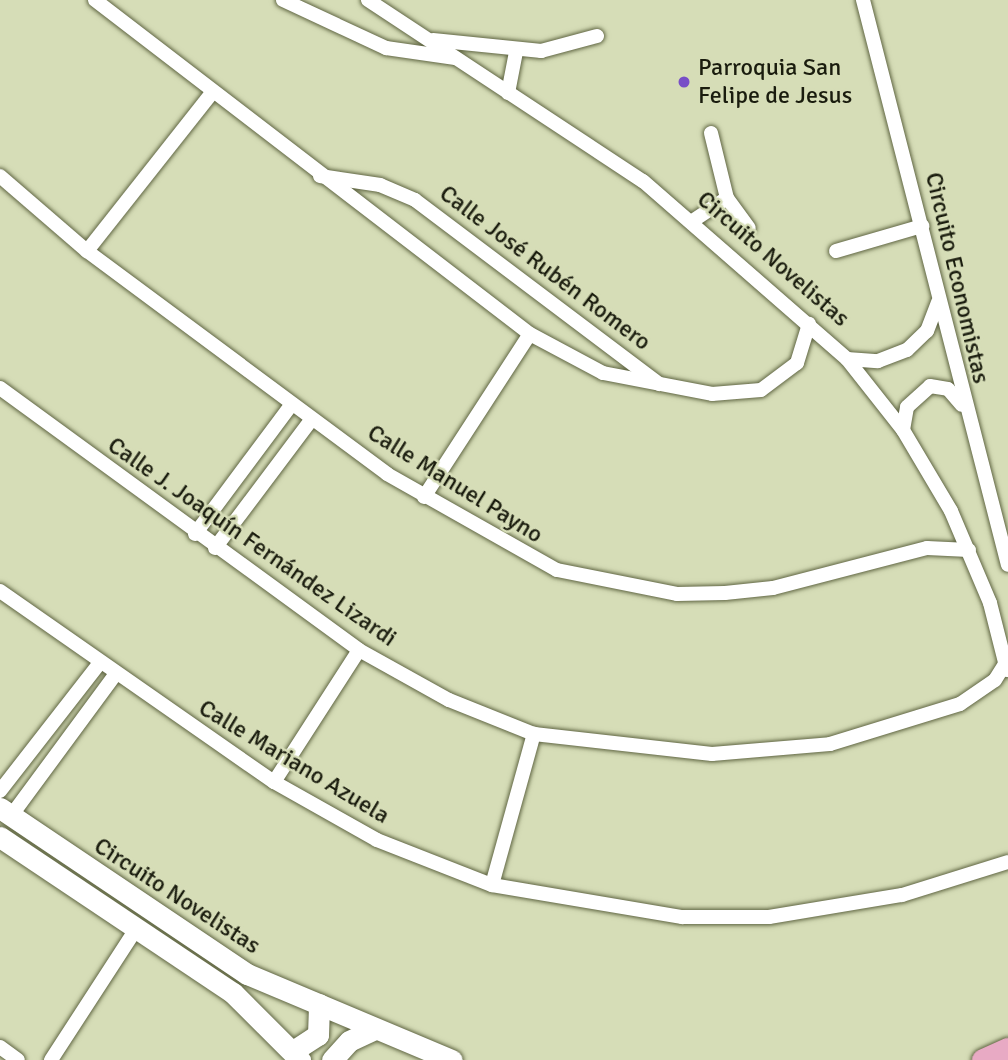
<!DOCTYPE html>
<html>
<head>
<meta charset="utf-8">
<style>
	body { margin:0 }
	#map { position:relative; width:1008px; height:1060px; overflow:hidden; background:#d6ddb7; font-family:Signika,sans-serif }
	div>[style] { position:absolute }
	.roads { filter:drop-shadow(0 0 2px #606643) drop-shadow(0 0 2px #606643) }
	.minor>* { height:14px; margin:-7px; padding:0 7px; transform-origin:7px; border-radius:7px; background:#fff }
	.secondary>* { height:21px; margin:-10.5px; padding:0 10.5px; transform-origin:10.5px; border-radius:10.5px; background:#fff }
	.primary>* { height:23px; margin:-11.5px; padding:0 11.5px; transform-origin:11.5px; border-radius:11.5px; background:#e8aac4 }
	.dots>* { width:19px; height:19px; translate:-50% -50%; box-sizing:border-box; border:4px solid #d6ddb7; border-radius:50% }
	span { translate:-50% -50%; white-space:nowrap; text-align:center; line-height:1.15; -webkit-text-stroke:5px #d6ddb7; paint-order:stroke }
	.poi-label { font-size:24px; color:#1a1c0e }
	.left { translate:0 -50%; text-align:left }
	.street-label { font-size:24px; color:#1a1c0e }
</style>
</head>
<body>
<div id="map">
	<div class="roads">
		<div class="minor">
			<i style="left:95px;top:0;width:548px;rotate:37.52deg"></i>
			<i style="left:530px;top:334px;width:83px;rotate:28.1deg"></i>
			<i style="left:603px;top:373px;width:111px;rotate:10.9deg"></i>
			<i style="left:712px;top:394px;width:49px;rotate:-4.7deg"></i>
			<i style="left:761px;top:390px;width:45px;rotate:-36.9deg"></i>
			<i style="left:797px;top:363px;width:41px;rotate:-72.9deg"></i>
			<i style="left:283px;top:0;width:114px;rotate:25deg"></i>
			<i style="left:386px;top:48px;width:70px;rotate:8.2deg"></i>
			<i style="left:368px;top:0;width:329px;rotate:33.4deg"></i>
			<i style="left:643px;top:181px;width:271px;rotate:41.1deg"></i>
			<i style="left:847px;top:359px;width:90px;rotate:51.7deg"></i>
			<i style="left:903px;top:430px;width:94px;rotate:59.3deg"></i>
			<i style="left:951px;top:511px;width:100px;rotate:67deg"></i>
			<i style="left:990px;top:603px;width:69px;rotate:75.8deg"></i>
			<i style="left:863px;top:0;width:583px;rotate:75.61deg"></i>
			<i style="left:433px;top:40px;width:109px;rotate:5.8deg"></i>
			<i style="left:541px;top:51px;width:58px;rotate:-15deg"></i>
			<i style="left:508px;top:93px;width:42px;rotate:-79deg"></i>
			<i style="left:711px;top:133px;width:67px;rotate:76.2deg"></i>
			<i style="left:727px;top:198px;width:37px;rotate:54deg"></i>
			<i style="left:0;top:176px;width:115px;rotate:40.8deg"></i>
			<i style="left:87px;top:251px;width:374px;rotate:36.6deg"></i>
			<i style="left:387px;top:474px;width:195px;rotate:29.5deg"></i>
			<i style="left:557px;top:570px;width:122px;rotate:11.3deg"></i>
			<i style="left:677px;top:594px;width:48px;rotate:-1.2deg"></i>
			<i style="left:725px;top:593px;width:48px;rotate:-5.9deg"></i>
			<i style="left:773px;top:588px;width:159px;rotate:-14.6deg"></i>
			<i style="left:927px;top:548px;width:42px;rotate:2.7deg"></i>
			<i style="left:320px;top:176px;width:61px;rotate:8.5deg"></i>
			<i style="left:380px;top:185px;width:38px;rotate:23deg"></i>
			<i style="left:415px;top:200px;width:306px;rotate:37deg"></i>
			<i style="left:691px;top:222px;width:43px;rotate:-33.7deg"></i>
			<i style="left:87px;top:251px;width:200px;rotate:-51.7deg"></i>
			<i style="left:836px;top:251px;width:90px;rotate:-16.2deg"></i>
			<i style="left:847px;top:359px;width:31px;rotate:4deg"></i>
			<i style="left:878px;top:361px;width:31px;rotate:-21deg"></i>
			<i style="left:907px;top:350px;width:28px;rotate:-44deg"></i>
			<i style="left:927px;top:331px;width:31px;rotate:-69deg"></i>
			<i style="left:0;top:388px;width:444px;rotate:36.1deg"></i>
			<i style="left:359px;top:650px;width:103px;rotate:29.1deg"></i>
			<i style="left:449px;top:700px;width:92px;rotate:21.8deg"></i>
			<i style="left:534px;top:734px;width:179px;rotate:6.4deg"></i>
			<i style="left:712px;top:754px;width:118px;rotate:-4.8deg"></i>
			<i style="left:830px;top:744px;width:136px;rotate:-17.1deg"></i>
			<i style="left:960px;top:704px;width:42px;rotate:-34.4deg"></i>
			<i style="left:995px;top:680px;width:19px;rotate:-58deg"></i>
			<i style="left:903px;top:430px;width:23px;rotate:-80deg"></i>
			<i style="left:907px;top:407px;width:31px;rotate:-42deg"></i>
			<i style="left:930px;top:386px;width:18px;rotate:9deg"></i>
			<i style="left:948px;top:389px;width:21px;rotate:49deg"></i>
			<i style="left:424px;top:497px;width:194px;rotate:-57deg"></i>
			<i style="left:195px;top:534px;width:162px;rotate:-53.3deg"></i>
			<i style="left:215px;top:548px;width:161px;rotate:-53.1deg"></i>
			<i style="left:0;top:591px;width:334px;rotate:34.9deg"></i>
			<i style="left:274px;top:782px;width:118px;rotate:29.4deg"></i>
			<i style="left:377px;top:840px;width:123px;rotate:21.4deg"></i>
			<i style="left:492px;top:885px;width:193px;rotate:9.6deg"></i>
			<i style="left:682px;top:917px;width:87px"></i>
			<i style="left:769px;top:917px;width:135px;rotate:-9.4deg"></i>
			<i style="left:902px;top:895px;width:111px;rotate:-17.3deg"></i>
			<i style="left:274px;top:782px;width:157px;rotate:-57.2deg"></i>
			<i style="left:0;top:791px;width:161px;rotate:-52.1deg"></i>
			<i style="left:11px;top:816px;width:175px;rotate:-53.6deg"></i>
			<i style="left:492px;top:885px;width:157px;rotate:-74.5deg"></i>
			<i style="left:0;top:1047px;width:22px;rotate:36deg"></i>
			<i style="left:51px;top:1060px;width:156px;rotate:-57deg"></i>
		</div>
		<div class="secondary">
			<i style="left:0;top:808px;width:298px;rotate:33.9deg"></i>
			<i style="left:247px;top:974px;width:222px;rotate:22.8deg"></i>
			<i style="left:0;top:837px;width:280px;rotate:33.8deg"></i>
			<i style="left:233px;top:993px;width:95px;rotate:45deg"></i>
			<i style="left:293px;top:1051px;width:30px;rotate:-33deg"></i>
			<i style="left:318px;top:1035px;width:31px;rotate:-88deg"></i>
			<i style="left:332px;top:1060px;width:25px;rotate:-48deg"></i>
			<i style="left:349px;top:1041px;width:29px;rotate:-25deg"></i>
		</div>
		<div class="primary">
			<i style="left:983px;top:1060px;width:27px;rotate:-24deg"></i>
		</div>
	</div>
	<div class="dots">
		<i style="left:684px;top:82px;background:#784fc7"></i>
	</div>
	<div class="poi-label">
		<span class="left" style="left:698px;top:82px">Parroquia San<br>Felipe de Jesus</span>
	</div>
	<div class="street-label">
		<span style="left:773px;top:259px;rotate:41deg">Circuito Novelistas</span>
		<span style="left:545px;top:268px;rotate:37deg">Calle José Rubén Romero</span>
		<span style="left:957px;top:278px;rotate:77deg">Circuito Economistas</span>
		<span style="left:455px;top:484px;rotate:32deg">Calle Manuel Payno</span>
		<span style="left:252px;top:542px;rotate:35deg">Calle J. Joaquín Fernández Lizardi</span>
		<span style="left:294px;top:762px;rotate:31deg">Calle Mariano Azuela</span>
		<span style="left:177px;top:896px;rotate:33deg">Circuito Novelistas</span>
	</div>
</div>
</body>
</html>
